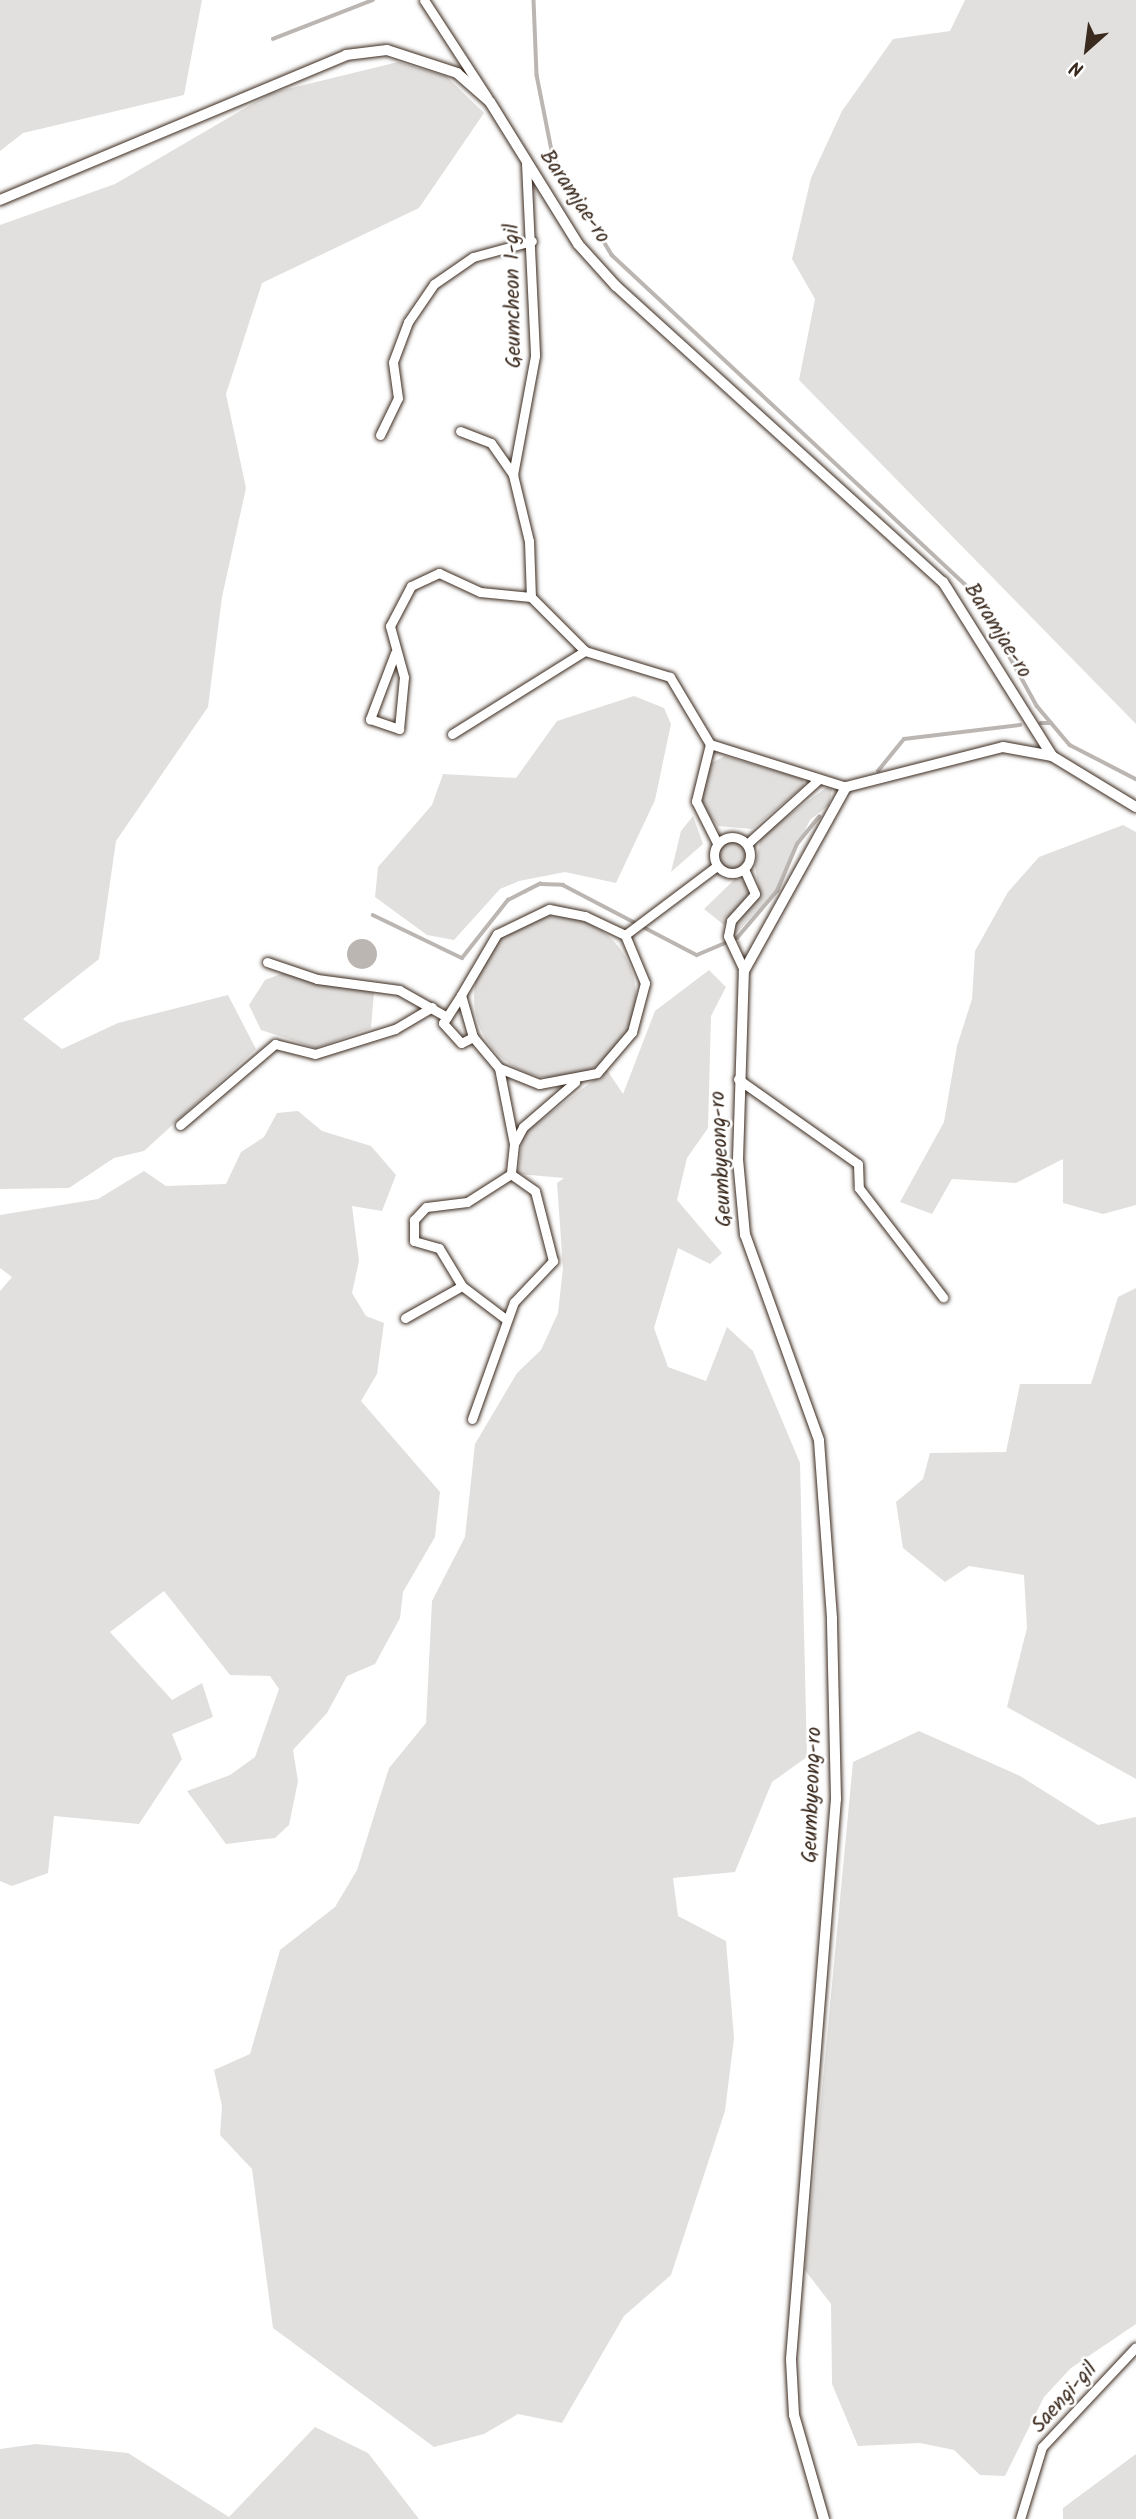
<!DOCTYPE html>
<html>
<head>
<meta charset="utf-8">
<style>
	body { margin:0 }
	#map { position:relative; width:1136px; height:2519px; overflow:hidden; background:#fff; font-family:Kalam,sans-serif }
	div>[style] { position:absolute }
	.green>* { inset:0; background:#e2e0de }
	.round { border-radius:50% }
	.water>* { inset:0; background:#bcb6b3 }
	.stream>* { height:3.5px; margin:-1.75px; padding:0 1.75px; transform-origin:1.75px; border-radius:1.75px; background:#bcb6b3 }
	.roads { filter:drop-shadow(0 0 2px #3b2a1e) drop-shadow(0 0 2px #3b2a1e) }
	.minor>* { height:9px; margin:-4.5px; padding:0 4.5px; transform-origin:4.5px; border-radius:4.5px; background:#fff }
	.minor>.ring { margin:-4.5px; padding:0; box-sizing:content-box; background:none; border:9px solid #fff; border-radius:50% }
	.tertiary>* { height:10px; margin:-5px; padding:0 5px; transform-origin:5px; border-radius:5px; background:#fff }
	span { translate:-50% -50%; white-space:nowrap; text-align:center; line-height:1.15; -webkit-text-stroke:5px #fff; paint-order:stroke }
	.street-label { font-size:21px; color:#3b2a1e }
	.north { position:absolute; left:1052px; top:14px; width:70px; height:70px; -webkit-text-stroke:5px #fff; paint-order:stroke; rotate:208deg; font-size:19px; font-weight:700; line-height:28px; text-align:center; color:#3b2a1e }
	.north::after { content:''; display:block; margin:auto; width:24px; height:32px; background:#3b2a1e; clip-path:polygon(50% 0,100% 100%,50% 72%,0 100%) }
</style>
</head>
<body>
<div id="map">
	<div class="green">
		<i style="clip-path:polygon(0 0,202px 0,184px 95px,23px 133px,0 151px)"></i>
		<i style="clip-path:polygon(965px 0,1136px 0,1136px 724px,799px 380px,815px 299px,792px 259px,811px 178px,842px 111px,893px 39px,950px 31px)"></i>
		<i style="clip-path:polygon(398px 62px,446px 76px,484px 113px,419px 208px,262px 283px,226px 394px,246px 488px,222px 597px,208px 707px,116px 841px,99px 959px,23px 1019px,62px 1049px,118px 1023px,228px 995px,256px 1049px,144px 1151px,114px 1158px,69px 1188px,0 1189px,0 225px,115px 184px,271px 93px)"></i>
		<i style="clip-path:polygon(634px 696px,664px 708px,671px 724px,655px 800px,616px 883px,565px 872px,519px 881px,500px 889px,454px 940px,427px 935px,375px 897px,378px 867px,432px 805px,443px 774px,516px 778px,557px 721px)"></i>
		<i style="clip-path:polygon(725px 756px,803px 779px,804px 786px,752px 829px,718px 826px,703px 808px,703px 792px,711px 763px)"></i>
		<i style="clip-path:polygon(827px 787px,832px 789px,829px 805px,810px 820px,776px 891px,734px 936px,731px 928px,760px 894px,755px 867px,761px 836px)"></i>
		<i style="clip-path:polygon(693px 816px,703px 844px,671px 872px,681px 831px)"></i>
		<i style="clip-path:polygon(1123px 825px,1136px 832px,1136px 1205px,1103px 1214px,1063px 1203px,1063px 1159px,1016px 1183px,952px 1179px,932px 1214px,900px 1202px,944px 1122px,957px 1046px,972px 999px,975px 951px,1008px 892px,1039px 857px)"></i>
		<i class="round" style="left:717px;top:841px;width:28px;height:28px"></i>
		<i style="clip-path:polygon(736px 878px,748px 883px,751px 892px,724px 925px,704px 909px)"></i>
		<i class="round" style="left:474px;top:916px;width:162px;height:162px"></i>
		<i style="clip-path:polygon(709px 970px,726px 987px,711px 1016px,708px 1128px,687px 1158px,677px 1200px,722px 1253px,710px 1264px,678px 1248px,654px 1328px,668px 1367px,706px 1381px,727px 1327px,753px 1351px,800px 1463px,807px 1757px,772px 1782px,735px 1872px,673px 1878px,678px 1916px,726px 1941px,734px 2038px,725px 2111px,671px 2275px,624px 2316px,562px 2423px,518px 2414px,484px 2434px,434px 2447px,273px 2328px,252px 2169px,220px 2135px,222px 2106px,214px 2070px,250px 2054px,280px 1950px,335px 1907px,357px 1870px,389px 1768px,426px 1723px,432px 1601px,465px 1537px,475px 1444px,517px 1373px,541px 1350px,558px 1313px,563px 1268px,557px 1183px,564px 1178px,518px 1174px,523px 1134px,607px 1070px,623px 1094px,655px 1011px)"></i>
		<i style="clip-path:polygon(283px 973px,374px 992px,371px 1028px,316px 1048px,261px 1030px,249px 1005px,265px 980px)"></i>
		<i style="clip-path:polygon(298px 1111px,322px 1131px,371px 1146px,396px 1175px,382px 1211px,352px 1206px,359px 1261px,352px 1293px,366px 1316px,384px 1323px,377px 1374px,361px 1401px,440px 1492px,435px 1537px,403px 1592px,400px 1618px,375px 1664px,347px 1676px,327px 1713px,293px 1750px,298px 1781px,289px 1825px,275px 1838px,226px 1844px,187px 1791px,230px 1775px,255px 1757px,279px 1689px,270px 1676px,230px 1675px,164px 1591px,110px 1632px,172px 1700px,202px 1683px,213px 1717px,172px 1734px,182px 1759px,139px 1824px,54px 1816px,48px 1873px,12px 1886px,0 1881px,0 1291px,12px 1277px,0 1268px,0 1215px,98px 1199px,144px 1171px,166px 1186px,226px 1184px,241px 1152px,264px 1137px,277px 1113px)"></i>
		<i style="clip-path:polygon(1136px 1288px,1136px 1779px,1007px 1707px,1027px 1628px,1024px 1575px,969px 1566px,945px 1582px,903px 1548px,896px 1502px,923px 1479px,930px 1453px,1006px 1452px,1020px 1384px,1091px 1384px,1118px 1297px)"></i>
		<i style="clip-path:polygon(919px 1731px,1020px 1776px,1098px 1825px,1136px 1817px,1136px 2324px,1071px 2368px,1044px 2397px,1005px 2476px,980px 2475px,954px 2450px,920px 2443px,858px 2446px,832px 2384px,831px 2304px,805px 2270px,853px 1762px)"></i>
		<i style="clip-path:polygon(315px 2427px,368px 2453px,419px 2519px,0 2519px,0 2449px,36px 2444px,128px 2453px,229px 2517px)"></i>
		<i style="clip-path:polygon(1136px 2454px,1136px 2519px,1063px 2519px,1063px 2508px)"></i>
	</div>
	<div class="water">
		<i class="round" style="left:347px;top:939px;width:30px;height:30px"></i>
	</div>
	<div class="stream">
		<i style="left:534px;top:0;width:75px;rotate:87.7deg"></i>
		<i style="left:537px;top:75px;width:83px;rotate:78.8deg"></i>
		<i style="left:553px;top:156px;width:115px;rotate:59.2deg"></i>
		<i style="left:612px;top:255px;width:497px;rotate:43deg"></i>
		<i style="left:975px;top:594px;width:128px;rotate:61deg"></i>
		<i style="left:1037px;top:706px;width:51px;rotate:49.8deg"></i>
		<i style="left:1070px;top:745px;width:74px;rotate:27.3deg"></i>
		<i style="left:273px;top:39px;width:107px;rotate:-21.3deg"></i>
		<i style="left:1041px;top:723px;width:10px"></i>
		<i style="left:878px;top:771px;width:41px;rotate:-50.9deg"></i>
		<i style="left:904px;top:739px;width:117px;rotate:-6.9deg"></i>
		<i style="left:373px;top:915px;width:99px;rotate:25.8deg"></i>
		<i style="left:462px;top:958px;width:74px;rotate:-51.6deg"></i>
		<i style="left:508px;top:900px;width:36px;rotate:-27deg"></i>
		<i style="left:540px;top:884px;width:23px;rotate:2deg"></i>
		<i style="left:563px;top:885px;width:151px;rotate:27.6deg"></i>
		<i style="left:697px;top:955px;width:43px;rotate:-23deg"></i>
		<i style="left:737px;top:938px;width:62px;rotate:-49.6deg"></i>
		<i style="left:777px;top:891px;width:51px;rotate:-66.9deg"></i>
		<i style="left:797px;top:844px;width:35px;rotate:-51deg"></i>
	</div>
	<div class="roads">
		<div class="minor">
			<i style="left:424px;top:0;width:116px;rotate:57deg"></i>
			<i style="left:526px;top:163px;width:193px;rotate:87.3deg"></i>
			<i style="left:535px;top:356px;width:121px;rotate:100.5deg"></i>
			<i style="left:513px;top:475px;width:68px;rotate:76.4deg"></i>
			<i style="left:529px;top:541px;width:56px;rotate:88deg"></i>
			<i style="left:531px;top:597px;width:76px;rotate:45deg"></i>
			<i style="left:585px;top:651px;width:89px;rotate:17deg"></i>
			<i style="left:670px;top:677px;width:78px;rotate:59.2deg"></i>
			<i style="left:710px;top:744px;width:143px;rotate:17.5deg"></i>
			<i style="left:460px;top:431px;width:33px;rotate:21deg"></i>
			<i style="left:491px;top:443px;width:39px;rotate:55deg"></i>
			<i style="left:380px;top:435px;width:41px;rotate:-64.1deg"></i>
			<i style="left:398px;top:398px;width:36px;rotate:-98deg"></i>
			<i style="left:393px;top:362px;width:43px;rotate:-69.4deg"></i>
			<i style="left:408px;top:322px;width:46px;rotate:-55.6deg"></i>
			<i style="left:434px;top:284px;width:47px;rotate:-34.7deg"></i>
			<i style="left:473px;top:257px;width:61px;rotate:-15.2deg"></i>
			<i style="left:395px;top:653px;width:71px;rotate:110.7deg"></i>
			<i style="left:370px;top:719px;width:31px;rotate:19deg"></i>
			<i style="left:399px;top:729px;width:52px;rotate:-84.5deg"></i>
			<i style="left:404px;top:677px;width:53px;rotate:-105.4deg"></i>
			<i style="left:390px;top:626px;width:45px;rotate:-62.3deg"></i>
			<i style="left:411px;top:586px;width:31px;rotate:-25deg"></i>
			<i style="left:439px;top:573px;width:45px;rotate:24.9deg"></i>
			<i style="left:480px;top:592px;width:51px;rotate:5.6deg"></i>
			<i style="left:452px;top:734px;width:157px;rotate:-32deg"></i>
			<i style="left:710px;top:744px;width:59px;rotate:103.8deg"></i>
			<i style="left:696px;top:801px;width:47px;rotate:63.4deg"></i>
			<i class="ring" style="left:714px;top:837px;width:27px;height:27px"></i>
			<i style="left:747px;top:844px;width:97px;rotate:-42.1deg"></i>
			<i style="left:744px;top:869px;width:27px;rotate:66deg"></i>
			<i style="left:755px;top:894px;width:36px;rotate:132deg"></i>
			<i style="left:731px;top:921px;width:15px;rotate:101deg"></i>
			<i style="left:728px;top:936px;width:38px;rotate:65deg"></i>
			<i style="left:625px;top:935px;width:115px;rotate:-36.9deg"></i>
			<i style="left:267px;top:962px;width:53px;rotate:18.8deg"></i>
			<i style="left:317px;top:979px;width:83px;rotate:7.6deg"></i>
			<i style="left:399px;top:990px;width:55px;rotate:29.4deg"></i>
			<i style="left:461px;top:995px;width:71px;rotate:-59.5deg"></i>
			<i style="left:497px;top:934px;width:58px;rotate:-25.7deg"></i>
			<i style="left:549px;top:909px;width:37px;rotate:11deg"></i>
			<i style="left:585px;top:916px;width:44px;rotate:25.4deg"></i>
			<i style="left:625px;top:935px;width:52px;rotate:67.4deg"></i>
			<i style="left:645px;top:983px;width:51px;rotate:104.9deg"></i>
			<i style="left:632px;top:1032px;width:54px;rotate:130.5deg"></i>
			<i style="left:597px;top:1073px;width:59px;rotate:169.3deg"></i>
			<i style="left:539px;top:1084px;width:43px;rotate:-158.2deg"></i>
			<i style="left:499px;top:1068px;width:77px;rotate:78.8deg"></i>
			<i style="left:514px;top:1144px;width:30px;rotate:96deg"></i>
			<i style="left:511px;top:1174px;width:52px;rotate:147.5deg"></i>
			<i style="left:467px;top:1202px;width:41px;rotate:173deg"></i>
			<i style="left:426px;top:1207px;width:18px;rotate:133deg"></i>
			<i style="left:414px;top:1220px;width:21px;rotate:90deg"></i>
			<i style="left:414px;top:1241px;width:26px;rotate:16deg"></i>
			<i style="left:439px;top:1248px;width:44px;rotate:58.8deg"></i>
			<i style="left:462px;top:1286px;width:56px;rotate:37.1deg"></i>
			<i style="left:473px;top:1037px;width:13px;rotate:153deg"></i>
			<i style="left:461px;top:1043px;width:27px;rotate:-132deg"></i>
			<i style="left:443px;top:1023px;width:33px;rotate:-57deg"></i>
			<i style="left:461px;top:995px;width:44px;rotate:74.1deg"></i>
			<i style="left:473px;top:1037px;width:40px;rotate:50deg"></i>
			<i style="left:738px;top:1079px;width:147px;rotate:35.3deg"></i>
			<i style="left:858px;top:1164px;width:24px;rotate:88deg"></i>
			<i style="left:859px;top:1188px;width:138px;rotate:52.4deg"></i>
			<i style="left:180px;top:1125px;width:125px;rotate:-40.5deg"></i>
			<i style="left:275px;top:1044px;width:41px;rotate:14deg"></i>
			<i style="left:315px;top:1054px;width:84px;rotate:-17.4deg"></i>
			<i style="left:395px;top:1029px;width:43px;rotate:-30.7deg"></i>
			<i style="left:514px;top:1144px;width:19px;rotate:-62deg"></i>
			<i style="left:523px;top:1127px;width:69px;rotate:-40.9deg"></i>
			<i style="left:405px;top:1318px;width:65px;rotate:-29.3deg"></i>
			<i style="left:472px;top:1419px;width:124px;rotate:-70.3deg"></i>
			<i style="left:514px;top:1302px;width:57px;rotate:-46.4deg"></i>
			<i style="left:553px;top:1261px;width:72px;rotate:-104.4deg"></i>
			<i style="left:535px;top:1191px;width:29px;rotate:-145deg"></i>
			<i style="left:1020px;top:2519px;width:75px;rotate:-73deg"></i>
			<i style="left:1042px;top:2447px;width:137px;rotate:-46.8deg"></i>
		</div>
		<div class="tertiary">
			<i style="left:0;top:200px;width:375px;rotate:-22.7deg"></i>
			<i style="left:346px;top:55px;width:41px;rotate:-7deg"></i>
			<i style="left:387px;top:50px;width:74px;rotate:18.2deg"></i>
			<i style="left:457px;top:73px;width:44px;rotate:41.3deg"></i>
			<i style="left:490px;top:102px;width:167px;rotate:58.2deg"></i>
			<i style="left:578px;top:244px;width:57px;rotate:47.9deg"></i>
			<i style="left:616px;top:286px;width:441px;rotate:42.2deg"></i>
			<i style="left:943px;top:582px;width:205px;rotate:57.9deg"></i>
			<i style="left:824px;top:2519px;width:108px;rotate:-106.1deg"></i>
			<i style="left:794px;top:2415px;width:56px;rotate:-93.1deg"></i>
			<i style="left:791px;top:2359px;width:562px;rotate:-85.41deg"></i>
			<i style="left:836px;top:1799px;width:181px;rotate:-91.3deg"></i>
			<i style="left:832px;top:1618px;width:178px;rotate:-94.2deg"></i>
			<i style="left:819px;top:1440px;width:218px;rotate:-109.8deg"></i>
			<i style="left:745px;top:1235px;width:76px;rotate:-95.3deg"></i>
			<i style="left:738px;top:1159px;width:188px;rotate:-88.2deg"></i>
			<i style="left:744px;top:971px;width:210px;rotate:-61deg"></i>
			<i style="left:846px;top:787px;width:162px;rotate:-14.3deg"></i>
			<i style="left:1003px;top:747px;width:50px;rotate:10.4deg"></i>
			<i style="left:1052px;top:756px;width:98px;rotate:31.3deg"></i>
		</div>
	</div>
	<div class="street-label">
		<span style="left:574px;top:197px;rotate:56deg">Baramjae-ro</span>
		<span style="left:514px;top:296px;rotate:-91deg">Geumcheon 1-gil</span>
		<span style="left:997px;top:631px;rotate:58deg">Baramjae-ro</span>
		<span style="left:722px;top:1159px;rotate:-93deg">Geumbyeong-ro</span>
		<span style="left:813px;top:1795px;rotate:-88deg">Geumbyeong-ro</span>
		<span style="left:1065px;top:2398px;rotate:-48deg">Saengi-gil</span>
	</div>
	<div class="north">N</div>
</div>
</body>
</html>
